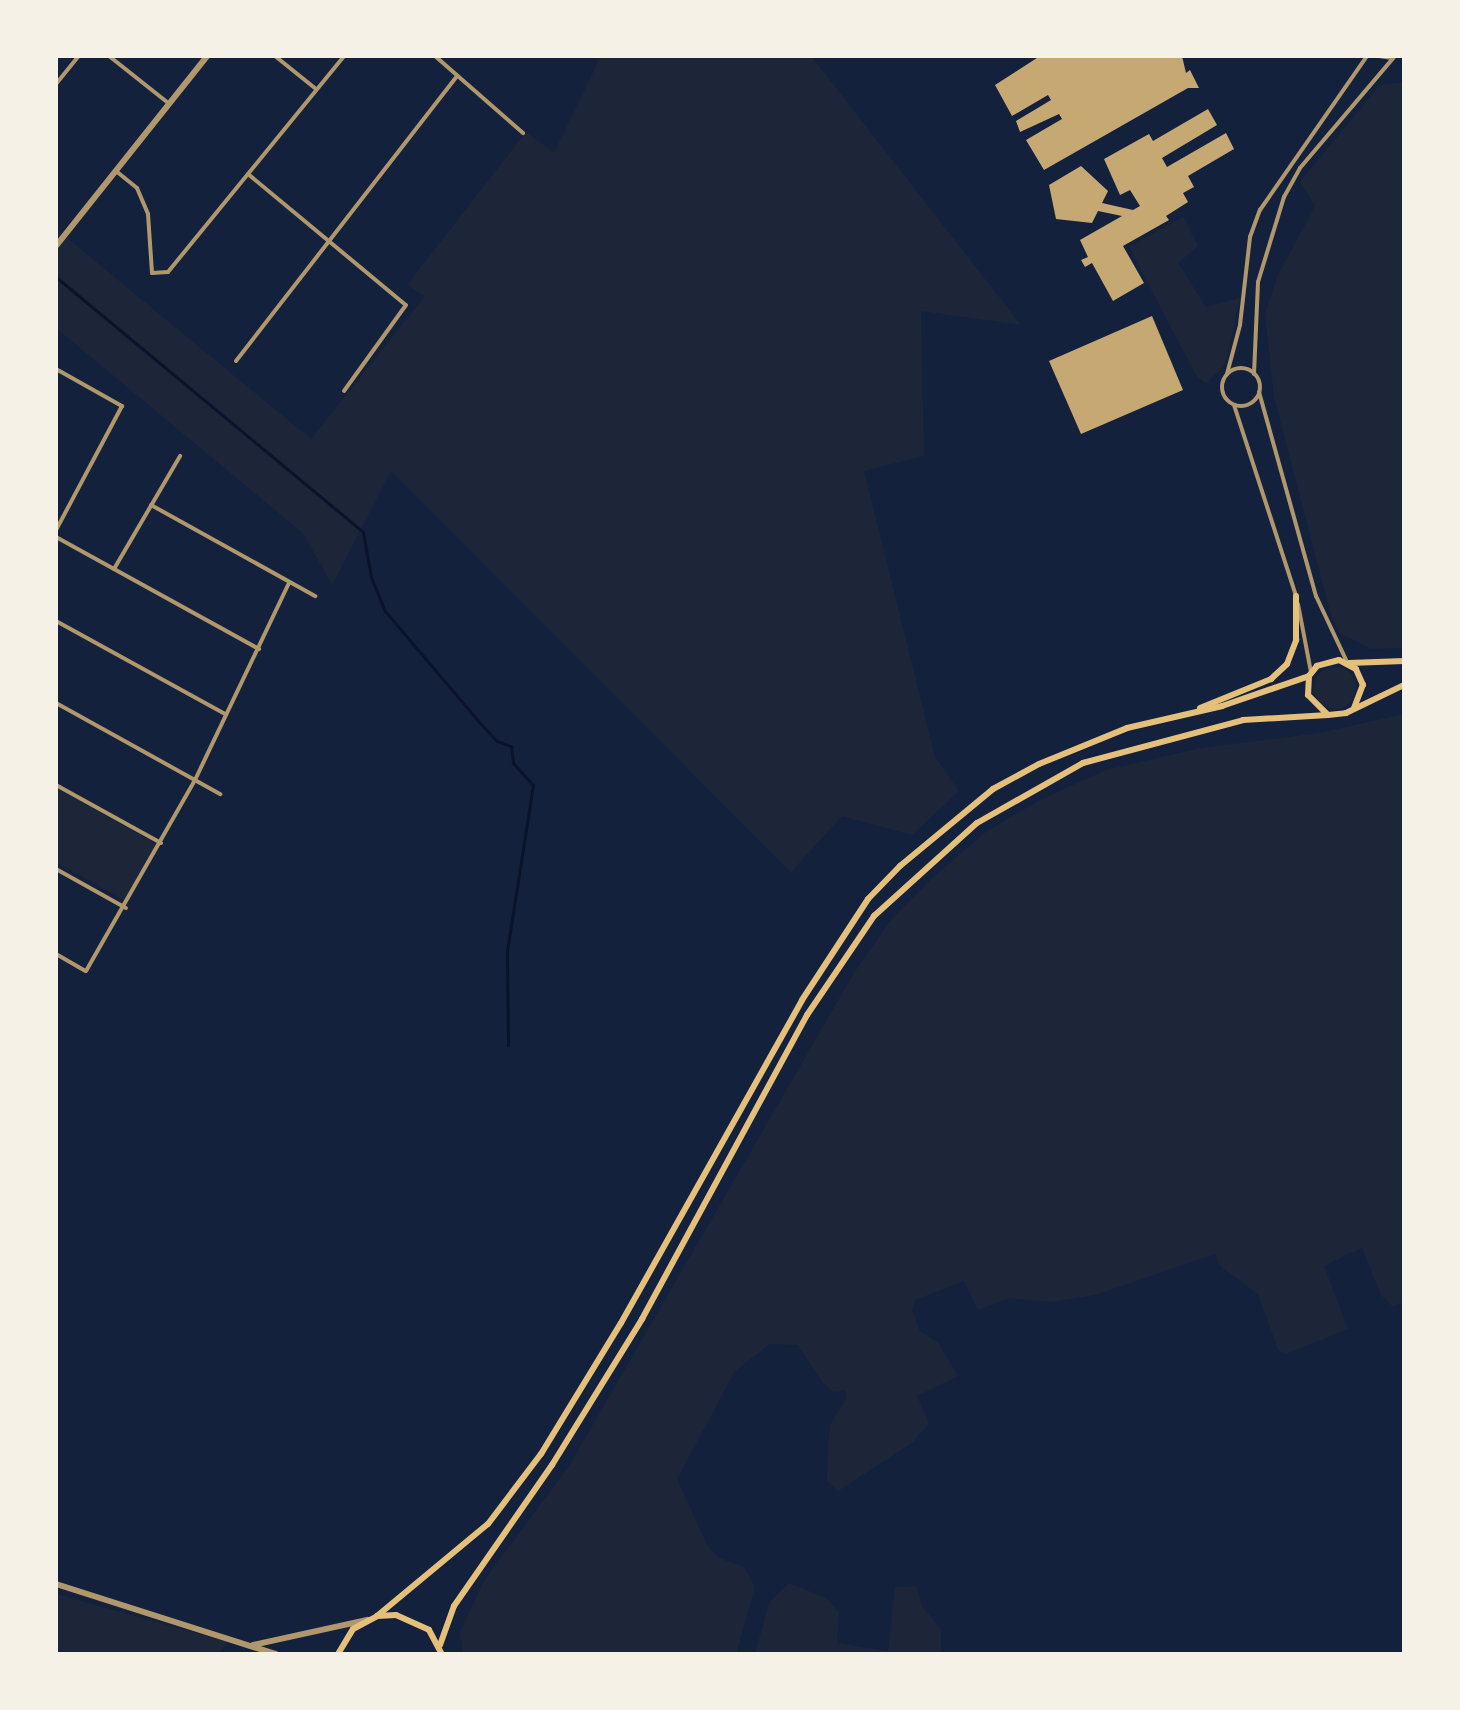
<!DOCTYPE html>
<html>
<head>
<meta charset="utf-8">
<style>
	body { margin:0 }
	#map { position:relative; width:1460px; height:1710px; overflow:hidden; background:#14213d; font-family:"Fira Sans",sans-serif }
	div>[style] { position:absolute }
	.green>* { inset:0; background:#1d2539 }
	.round { border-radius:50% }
	.stream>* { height:3px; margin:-1.5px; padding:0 1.5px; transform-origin:1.5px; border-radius:1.5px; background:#0b132b }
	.building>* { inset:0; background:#c6a872 }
	.minor>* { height:4px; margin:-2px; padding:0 2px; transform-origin:2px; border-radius:2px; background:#b1986c }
	.minor>.ring { margin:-2px; padding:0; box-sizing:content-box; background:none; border:4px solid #b1986c; border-radius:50% }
	.tertiary>* { height:6px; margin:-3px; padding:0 3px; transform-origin:3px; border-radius:3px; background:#b1986c }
	.secondary>* { height:6px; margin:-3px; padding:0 3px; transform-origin:3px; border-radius:3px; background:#e5c07b }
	span { translate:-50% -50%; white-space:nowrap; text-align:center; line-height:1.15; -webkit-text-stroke:7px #f6f1e7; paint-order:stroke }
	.frame { position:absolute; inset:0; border:58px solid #f6f1e7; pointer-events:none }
</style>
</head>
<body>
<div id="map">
	<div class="green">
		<i style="clip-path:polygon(601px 56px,811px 56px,1021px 325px,921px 311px,924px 456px,864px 471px,935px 757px,959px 791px,912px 835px,842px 816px,791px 872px,391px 471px,332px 585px,304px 534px,56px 328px,56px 229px,311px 439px,425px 296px,407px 285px,526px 132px,554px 153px)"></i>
		<i style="clip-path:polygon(1404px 82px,1404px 648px,1371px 649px,1339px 632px,1331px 615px,1274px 397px,1265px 314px,1278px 275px,1315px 206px,1300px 182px,1380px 85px)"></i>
		<i style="clip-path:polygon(1183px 217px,1198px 246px,1178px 263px,1206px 307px,1240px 298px,1225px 365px,1206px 383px,1197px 377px,1129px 247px)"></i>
		<i class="round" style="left:1314px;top:667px;width:42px;height:42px"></i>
		<i style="clip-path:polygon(1404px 714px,1404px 1302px,1393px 1307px,1381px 1295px,1362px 1248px,1346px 1255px,1324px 1266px,1348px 1329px,1286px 1354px,1278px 1350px,1258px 1294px,1220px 1266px,1215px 1254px,1095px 1295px,1051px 1302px,1009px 1298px,978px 1310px,964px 1281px,915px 1300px,912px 1310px,920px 1331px,938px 1343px,958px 1376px,917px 1396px,929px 1423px,913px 1442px,838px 1491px,827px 1481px,828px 1446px,830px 1425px,847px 1398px,845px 1390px,834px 1392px,824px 1384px,798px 1345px,770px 1344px,735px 1371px,677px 1479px,707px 1545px,719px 1558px,744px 1567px,755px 1587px,736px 1654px,463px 1654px,460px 1632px,484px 1581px,569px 1466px,854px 973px,890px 921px,932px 878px,987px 831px,1040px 800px,1106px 770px,1201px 748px,1319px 733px)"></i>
		<i style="clip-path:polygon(56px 788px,158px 845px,126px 901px,56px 862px)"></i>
		<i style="clip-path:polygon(789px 1583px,826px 1598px,839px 1612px,837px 1643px,888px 1651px,895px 1587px,916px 1586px,922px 1606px,941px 1629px,941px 1654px,755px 1654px,769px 1603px)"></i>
		<i style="clip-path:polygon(56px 1594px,228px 1642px,218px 1654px,56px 1654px)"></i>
	</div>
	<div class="stream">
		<i style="left:56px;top:277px;width:399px;rotate:39.7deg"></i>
		<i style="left:363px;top:532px;width:46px;rotate:79.9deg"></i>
		<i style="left:371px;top:577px;width:37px;rotate:68deg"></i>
		<i style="left:385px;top:611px;width:145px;rotate:49.7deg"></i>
		<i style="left:479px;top:722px;width:26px;rotate:47deg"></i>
		<i style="left:497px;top:741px;width:15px;rotate:20deg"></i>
		<i style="left:511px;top:746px;width:17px;rotate:83deg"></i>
		<i style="left:513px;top:763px;width:30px;rotate:48deg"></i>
		<i style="left:533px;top:785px;width:168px;rotate:98.9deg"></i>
		<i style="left:507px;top:951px;width:94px;rotate:89.4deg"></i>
	</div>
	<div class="building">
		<i style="clip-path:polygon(1040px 56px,1182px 56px,1186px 73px,1190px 70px,1199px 88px,1188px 88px,1044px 170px,1026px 140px,1062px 119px,1059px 114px,1020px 132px,1016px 121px,1051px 100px,1048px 95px,1012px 116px,995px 85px)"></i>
		<i style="clip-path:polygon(1208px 109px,1217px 125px,1162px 158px,1167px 167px,1226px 133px,1234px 149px,1188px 176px,1194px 187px,1183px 193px,1188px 202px,1166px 216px,1169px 220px,1123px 246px,1144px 283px,1113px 301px,1092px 263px,1085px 267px,1081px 260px,1088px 257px,1080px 240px,1122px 216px,1098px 211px,1092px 223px,1056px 219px,1049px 185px,1081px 166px,1108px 191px,1102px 203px,1133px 210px,1140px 206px,1130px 190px,1120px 195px,1104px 159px,1149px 134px,1153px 141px)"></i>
		<i style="clip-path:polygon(1152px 316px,1183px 390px,1081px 434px,1049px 361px)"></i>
	</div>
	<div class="minor">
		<i style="left:109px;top:56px;width:74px;rotate:38.4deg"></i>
		<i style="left:275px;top:56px;width:53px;rotate:38.8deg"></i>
		<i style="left:435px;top:56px;width:117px;rotate:41.2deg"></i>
		<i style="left:1379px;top:56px;width:13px;rotate:9deg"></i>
		<i style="left:56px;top:84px;width:36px;rotate:-51deg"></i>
		<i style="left:116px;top:171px;width:27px;rotate:39deg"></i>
		<i style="left:137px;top:188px;width:28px;rotate:67deg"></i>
		<i style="left:148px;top:214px;width:59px;rotate:86.1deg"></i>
		<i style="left:152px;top:273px;width:16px;rotate:-4deg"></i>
		<i style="left:168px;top:272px;width:279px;rotate:-50.8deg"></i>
		<i style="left:248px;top:174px;width:205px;rotate:39.7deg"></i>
		<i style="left:406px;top:305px;width:106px;rotate:125.8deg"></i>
		<i style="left:236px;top:361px;width:361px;rotate:-52.2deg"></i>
		<i class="ring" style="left:1222px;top:368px;width:34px;height:34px"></i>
		<i style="left:56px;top:369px;width:76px;rotate:29.3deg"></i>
		<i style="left:122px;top:406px;width:140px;rotate:118deg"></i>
		<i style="left:1227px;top:374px;width:51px;rotate:-75.1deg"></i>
		<i style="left:1240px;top:325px;width:89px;rotate:-83.5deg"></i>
		<i style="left:1250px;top:237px;width:29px;rotate:-70deg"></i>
		<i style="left:1260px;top:210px;width:188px;rotate:-55.2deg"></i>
		<i style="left:1254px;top:374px;width:92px;rotate:-87.5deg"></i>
		<i style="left:1258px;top:282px;width:89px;rotate:-73deg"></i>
		<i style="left:1284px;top:197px;width:33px;rotate:-61deg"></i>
		<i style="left:1300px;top:168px;width:145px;rotate:-49.7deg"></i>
		<i style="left:1259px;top:392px;width:212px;rotate:74.4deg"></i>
		<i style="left:1316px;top:596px;width:73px;rotate:64.8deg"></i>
		<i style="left:1234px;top:405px;width:201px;rotate:72deg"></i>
		<i style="left:151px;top:505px;width:188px;rotate:29deg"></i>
		<i style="left:56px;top:537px;width:232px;rotate:28.9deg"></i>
		<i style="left:114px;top:569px;width:131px;rotate:-59.7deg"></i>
		<i style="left:1298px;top:604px;width:69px;rotate:79.2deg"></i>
		<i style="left:56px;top:621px;width:193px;rotate:28.8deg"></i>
		<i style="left:56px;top:703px;width:188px;rotate:29deg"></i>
		<i style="left:56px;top:785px;width:120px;rotate:28.9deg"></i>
		<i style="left:56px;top:869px;width:80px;rotate:29.1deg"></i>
		<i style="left:56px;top:954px;width:34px;rotate:30deg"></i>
		<i style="left:86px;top:971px;width:220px;rotate:-60.3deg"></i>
		<i style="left:195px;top:780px;width:218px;rotate:-64.5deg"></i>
	</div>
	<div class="tertiary">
		<i style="left:56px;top:246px;width:243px;rotate:-51.5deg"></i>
		<i style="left:56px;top:1584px;width:231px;rotate:17.7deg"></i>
		<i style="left:253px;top:1645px;width:117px;rotate:-12.4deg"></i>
	</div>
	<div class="secondary">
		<i style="left:1349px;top:663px;width:55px;rotate:-2.1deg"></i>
		<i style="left:1200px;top:708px;width:77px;rotate:-22.2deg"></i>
		<i style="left:1271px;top:679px;width:22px;rotate:-43deg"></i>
		<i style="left:1287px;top:664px;width:26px;rotate:-69deg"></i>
		<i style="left:1296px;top:640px;width:44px;rotate:-90deg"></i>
		<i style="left:1354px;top:708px;width:25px;rotate:-69deg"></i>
		<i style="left:1363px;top:685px;width:17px;rotate:-114deg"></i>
		<i style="left:1356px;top:669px;width:19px;rotate:-152deg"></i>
		<i style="left:1339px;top:660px;width:23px;rotate:165deg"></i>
		<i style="left:1317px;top:666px;width:13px;rotate:129deg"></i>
		<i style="left:1309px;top:676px;width:19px;rotate:93deg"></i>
		<i style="left:1308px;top:695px;width:28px;rotate:45deg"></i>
		<i style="left:1328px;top:715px;width:18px;rotate:-6deg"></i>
		<i style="left:1346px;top:713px;width:64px;rotate:-25.8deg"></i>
		<i style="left:377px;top:1616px;width:144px;rotate:-39.7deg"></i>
		<i style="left:488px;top:1524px;width:88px;rotate:-52.9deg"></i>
		<i style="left:541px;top:1454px;width:153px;rotate:-58.6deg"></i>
		<i style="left:621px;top:1323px;width:370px;rotate:-60.7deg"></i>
		<i style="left:802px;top:1000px;width:121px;rotate:-56.8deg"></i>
		<i style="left:868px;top:899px;width:46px;rotate:-45.9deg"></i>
		<i style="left:900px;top:866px;width:121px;rotate:-39.6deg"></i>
		<i style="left:993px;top:789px;width:52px;rotate:-28.5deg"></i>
		<i style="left:1039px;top:764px;width:95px;rotate:-22.2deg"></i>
		<i style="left:1127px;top:728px;width:98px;rotate:-13deg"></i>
		<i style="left:1222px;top:706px;width:92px;rotate:-19deg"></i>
		<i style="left:440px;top:1645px;width:41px;rotate:-70.3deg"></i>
		<i style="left:454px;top:1606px;width:172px;rotate:-55.2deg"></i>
		<i style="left:552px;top:1465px;width:172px;rotate:-58.3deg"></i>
		<i style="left:642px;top:1319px;width:346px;rotate:-61.5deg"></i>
		<i style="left:807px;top:1015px;width:120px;rotate:-55.9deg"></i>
		<i style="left:874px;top:916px;width:139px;rotate:-42.1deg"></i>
		<i style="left:977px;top:823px;width:122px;rotate:-29.5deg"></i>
		<i style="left:1083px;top:763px;width:166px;rotate:-15deg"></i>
		<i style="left:1243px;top:720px;width:85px;rotate:-3.4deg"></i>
		<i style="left:338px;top:1654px;width:29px;rotate:-59deg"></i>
		<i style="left:353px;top:1629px;width:27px;rotate:-28deg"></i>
		<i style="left:377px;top:1616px;width:19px;rotate:-3deg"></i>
		<i style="left:396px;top:1615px;width:36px;rotate:24deg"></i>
		<i style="left:429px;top:1630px;width:27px;rotate:62deg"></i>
	</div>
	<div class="frame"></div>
</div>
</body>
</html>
